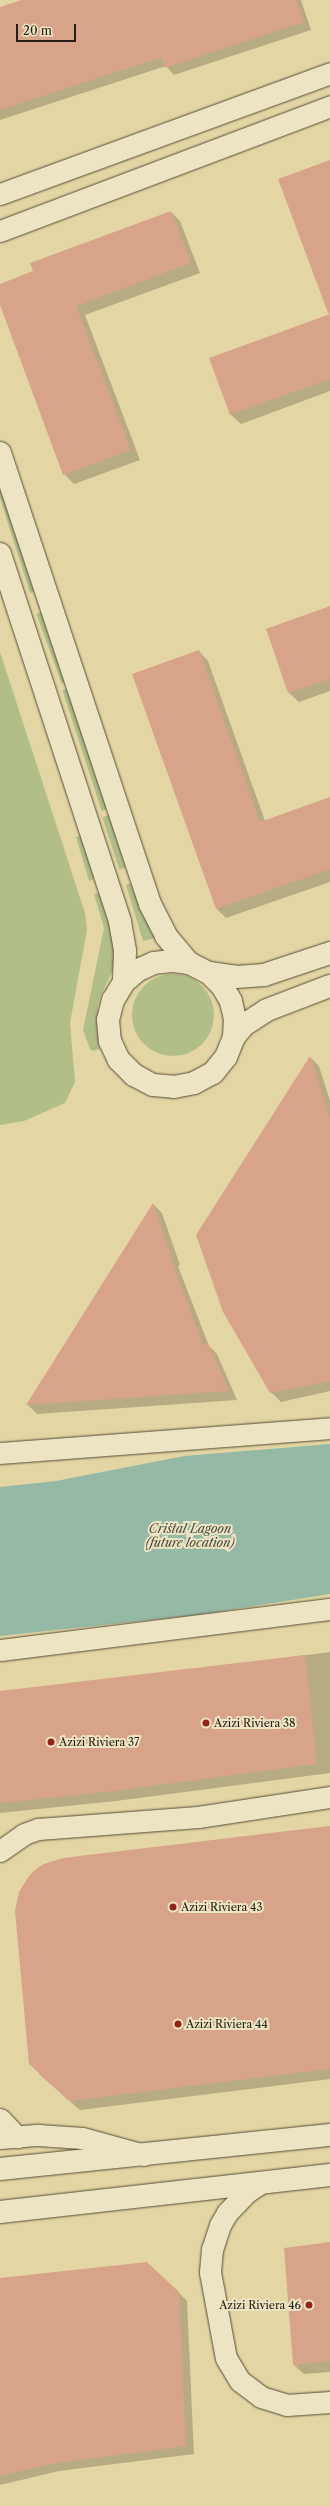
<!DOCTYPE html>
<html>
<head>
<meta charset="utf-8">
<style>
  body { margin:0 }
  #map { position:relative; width:330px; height:2506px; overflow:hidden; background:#e4d6a4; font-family:"Libre Caslon Text",serif }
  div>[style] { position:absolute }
  .green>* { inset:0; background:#b1be88; transform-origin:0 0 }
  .round { border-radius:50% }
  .water>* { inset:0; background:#95b9a4 }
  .shadow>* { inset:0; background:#0003 }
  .building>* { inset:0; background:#d8a489 }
  .roads { filter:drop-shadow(0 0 1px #564c39) drop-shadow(0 0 1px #564c39) }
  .street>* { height:21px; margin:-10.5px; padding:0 10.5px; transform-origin:10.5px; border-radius:10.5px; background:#ede4c4 }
  .secondary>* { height:22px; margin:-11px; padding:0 11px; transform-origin:11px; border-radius:11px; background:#ede4c4 }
  .dots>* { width:11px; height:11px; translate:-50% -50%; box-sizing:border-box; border:2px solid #ede4c4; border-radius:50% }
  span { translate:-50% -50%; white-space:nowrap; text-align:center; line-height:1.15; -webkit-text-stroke:4px #ede4c4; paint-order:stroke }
  .poi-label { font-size:11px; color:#271e15 }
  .left { translate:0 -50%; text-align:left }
  .right { translate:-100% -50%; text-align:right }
  .water-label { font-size:12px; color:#484c40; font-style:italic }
  .scale { position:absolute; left:16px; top:24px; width:60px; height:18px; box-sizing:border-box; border:2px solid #271e15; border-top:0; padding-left:5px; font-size:12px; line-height:14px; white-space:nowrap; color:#271e15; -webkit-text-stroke:3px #ede4c4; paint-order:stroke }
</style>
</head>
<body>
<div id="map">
  <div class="green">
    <i style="clip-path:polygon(0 478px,37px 591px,30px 593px,0 498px)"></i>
    <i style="left:42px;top:612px;width:74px;height:6px;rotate:70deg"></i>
    <i style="clip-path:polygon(0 652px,85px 913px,87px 930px,70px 1023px,75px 1082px,65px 1103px,24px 1121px,0 1125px)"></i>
    <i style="left:69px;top:688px;width:127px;height:7px;rotate:72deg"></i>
    <i style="left:109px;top:815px;width:55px;height:7px;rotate:72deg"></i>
    <i style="clip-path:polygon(83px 835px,97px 878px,89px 881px,76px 837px)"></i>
    <i style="clip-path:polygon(131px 883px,139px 904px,155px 938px,143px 941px,126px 885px)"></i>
    <i style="clip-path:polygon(101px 892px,112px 923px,116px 963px,101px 995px,98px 1005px,97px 1028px,100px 1049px,93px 1051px,90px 1049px,83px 1030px,104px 928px,94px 894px)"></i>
    <i class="round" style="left:132px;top:974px;width:82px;height:82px"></i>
  </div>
  <div class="water">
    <i style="clip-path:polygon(330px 1444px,330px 1594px,197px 1615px,0 1636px,0 1487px,56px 1481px,184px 1456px)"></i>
  </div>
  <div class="shadow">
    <i style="clip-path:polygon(24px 0,301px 0,311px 30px,174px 75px,166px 66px,0 120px,0 8px)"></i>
    <i style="clip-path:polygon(330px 161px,330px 391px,241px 424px,231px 415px,330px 315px,280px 180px)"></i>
    <i style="clip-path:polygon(171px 212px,180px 221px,200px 273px,85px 315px,140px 460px,74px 484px,64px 474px,0 302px,0 285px,34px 272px)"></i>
    <i style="clip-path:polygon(330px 607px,330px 691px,299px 702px,289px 693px,267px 629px)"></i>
    <i style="clip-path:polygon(199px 651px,208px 661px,265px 821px,330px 798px,330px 882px,226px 918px,217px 909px)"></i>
    <i style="clip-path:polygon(311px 1058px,319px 1066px,330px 1101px,330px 1391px,281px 1402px,271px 1392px)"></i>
    <i style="clip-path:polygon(153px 1204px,162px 1213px,180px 1265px,178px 1266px,209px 1346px,217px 1354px,237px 1400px,37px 1414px,28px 1405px)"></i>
    <i style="clip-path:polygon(330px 1652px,330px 1773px,116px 1801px,0 1813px,0 1691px,96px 1682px)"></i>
    <i style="clip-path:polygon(330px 1827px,330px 2079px,80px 2110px,39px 2074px)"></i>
    <i style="clip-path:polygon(330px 2243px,330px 2372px,304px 2374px,294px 2365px)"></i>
    <i style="clip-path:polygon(0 2279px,179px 2293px,187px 2301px,194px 2454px,59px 2471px,0 2485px)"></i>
  </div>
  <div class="building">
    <i style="clip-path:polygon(21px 0,296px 0,304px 22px,165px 68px,162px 57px,0 110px,0 7px)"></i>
    <i style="clip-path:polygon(330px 160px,330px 313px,328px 313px,278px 179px)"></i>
    <i style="clip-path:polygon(171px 211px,191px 263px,76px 306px,131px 450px,63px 475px,0 305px,0 284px,33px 271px,30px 263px)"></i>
    <i style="clip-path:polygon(330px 314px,330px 379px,230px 415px,209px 358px)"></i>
    <i style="clip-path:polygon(330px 606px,330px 679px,288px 693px,266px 629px)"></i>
    <i style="clip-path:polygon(199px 650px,260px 822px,330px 797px,330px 869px,216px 909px,132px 674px)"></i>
    <i style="clip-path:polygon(310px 1056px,330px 1118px,330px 1381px,270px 1393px,223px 1312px,196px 1235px)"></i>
    <i style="clip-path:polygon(153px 1203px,171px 1255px,170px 1256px,203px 1345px,208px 1344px,229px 1391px,26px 1405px)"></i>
    <i style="clip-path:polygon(305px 1655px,317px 1764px,106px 1792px,0 1803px,0 1691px)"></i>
    <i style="clip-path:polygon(330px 1826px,330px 2069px,69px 2101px,29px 2064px,15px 1911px,19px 1892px,29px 1876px,36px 1869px,44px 1864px,63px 1858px)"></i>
    <i style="clip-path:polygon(330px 2242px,330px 2361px,293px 2365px,284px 2248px)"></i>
    <i style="clip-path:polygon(147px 2262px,179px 2292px,186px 2446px,51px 2464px,0 2476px,0 2278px)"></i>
  </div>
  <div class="roads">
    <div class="street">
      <i style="left:0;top:194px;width:351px;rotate:-20.1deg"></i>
      <i style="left:0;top:231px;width:353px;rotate:-20.7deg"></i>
      <i style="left:0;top:1453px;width:331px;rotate:-4.3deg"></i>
      <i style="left:0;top:1650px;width:333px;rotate:-7.1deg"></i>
      <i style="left:0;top:1851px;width:29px;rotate:-35deg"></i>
      <i style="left:24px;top:1834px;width:15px;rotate:-20deg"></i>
      <i style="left:38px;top:1829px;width:160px;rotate:-4.3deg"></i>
      <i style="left:198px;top:1817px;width:134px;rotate:-8.6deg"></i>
      <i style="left:0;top:2119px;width:25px;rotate:47deg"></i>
      <i style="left:0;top:2138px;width:38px;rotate:-5deg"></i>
      <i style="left:38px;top:2135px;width:44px;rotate:3.9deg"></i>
      <i style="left:82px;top:2138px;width:64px;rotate:15.3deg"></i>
      <i style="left:259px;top:2184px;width:14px;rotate:146deg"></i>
      <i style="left:247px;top:2192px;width:29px;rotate:134deg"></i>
      <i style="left:227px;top:2213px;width:14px;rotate:120deg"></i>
      <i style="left:220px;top:2225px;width:25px;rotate:108deg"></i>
      <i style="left:212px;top:2249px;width:23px;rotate:95deg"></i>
      <i style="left:210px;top:2272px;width:87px;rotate:79.5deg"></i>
      <i style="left:226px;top:2358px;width:27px;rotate:59deg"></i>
      <i style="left:240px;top:2381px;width:26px;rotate:37deg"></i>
      <i style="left:261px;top:2397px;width:27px;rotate:17deg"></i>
      <i style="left:287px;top:2405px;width:43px;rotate:-4deg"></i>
    </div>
    <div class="secondary">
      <i style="left:0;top:453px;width:475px;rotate:71.6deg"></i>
      <i style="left:150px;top:904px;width:36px;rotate:63deg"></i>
      <i style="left:166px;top:936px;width:35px;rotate:50deg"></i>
      <i style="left:189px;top:963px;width:22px;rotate:27deg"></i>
      <i style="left:209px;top:973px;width:27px;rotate:8deg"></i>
      <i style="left:236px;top:977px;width:28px;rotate:-4deg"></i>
      <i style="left:264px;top:975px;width:70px;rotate:-18.4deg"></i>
      <i style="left:0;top:554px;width:387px;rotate:71.9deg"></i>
      <i style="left:120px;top:922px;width:29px;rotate:80deg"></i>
      <i style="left:125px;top:951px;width:31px;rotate:92deg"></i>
      <i style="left:189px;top:963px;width:17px;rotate:-173deg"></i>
      <i style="left:172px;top:961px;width:18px;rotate:174deg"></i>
      <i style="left:154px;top:963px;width:17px;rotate:156deg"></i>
      <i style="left:138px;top:970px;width:18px;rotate:139deg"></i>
      <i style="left:124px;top:982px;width:21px;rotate:121deg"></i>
      <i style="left:113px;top:1000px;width:21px;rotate:104deg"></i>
      <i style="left:108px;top:1020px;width:21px;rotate:85deg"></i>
      <i style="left:110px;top:1041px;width:21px;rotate:65deg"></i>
      <i style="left:119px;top:1060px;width:21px;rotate:45deg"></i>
      <i style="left:134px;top:1075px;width:21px;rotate:28deg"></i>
      <i style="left:153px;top:1085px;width:21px;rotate:5deg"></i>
      <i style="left:174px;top:1087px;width:20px;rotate:-11deg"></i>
      <i style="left:194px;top:1083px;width:21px;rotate:-28deg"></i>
      <i style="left:213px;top:1073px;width:21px;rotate:-51deg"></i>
      <i style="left:226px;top:1057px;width:22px;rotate:-68deg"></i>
      <i style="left:234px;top:1037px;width:18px;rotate:-87deg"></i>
      <i style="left:235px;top:1019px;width:18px;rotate:-103deg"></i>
      <i style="left:231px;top:1001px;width:17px;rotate:-121deg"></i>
      <i style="left:222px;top:986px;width:18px;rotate:-135deg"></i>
      <i style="left:234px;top:1037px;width:16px;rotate:-50deg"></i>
      <i style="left:244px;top:1025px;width:27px;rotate:-33deg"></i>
      <i style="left:267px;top:1010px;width:67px;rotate:-20.9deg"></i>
      <i style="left:0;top:2169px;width:332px;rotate:-5.9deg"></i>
      <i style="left:0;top:2212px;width:332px;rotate:-6.4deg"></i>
    </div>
  </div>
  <div class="dots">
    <i style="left:206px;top:1723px;background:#8f2418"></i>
    <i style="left:51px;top:1742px;background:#8f2418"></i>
    <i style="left:173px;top:1907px;background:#8f2418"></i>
    <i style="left:178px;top:2024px;background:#8f2418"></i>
    <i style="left:309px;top:2305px;background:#8f2418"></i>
  </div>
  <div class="poi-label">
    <span class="left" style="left:214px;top:1723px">Azizi Riviera 38</span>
    <span class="left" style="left:59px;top:1742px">Azizi Riviera 37</span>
    <span class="left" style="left:181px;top:1907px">Azizi Riviera 43</span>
    <span class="left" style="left:186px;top:2024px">Azizi Riviera 44</span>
    <span class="right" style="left:301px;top:2305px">Azizi Riviera 46</span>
  </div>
  <div class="water-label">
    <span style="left:190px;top:1536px">Cristal Lagoon<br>(future location)</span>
  </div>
  <div class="scale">20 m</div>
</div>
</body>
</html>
